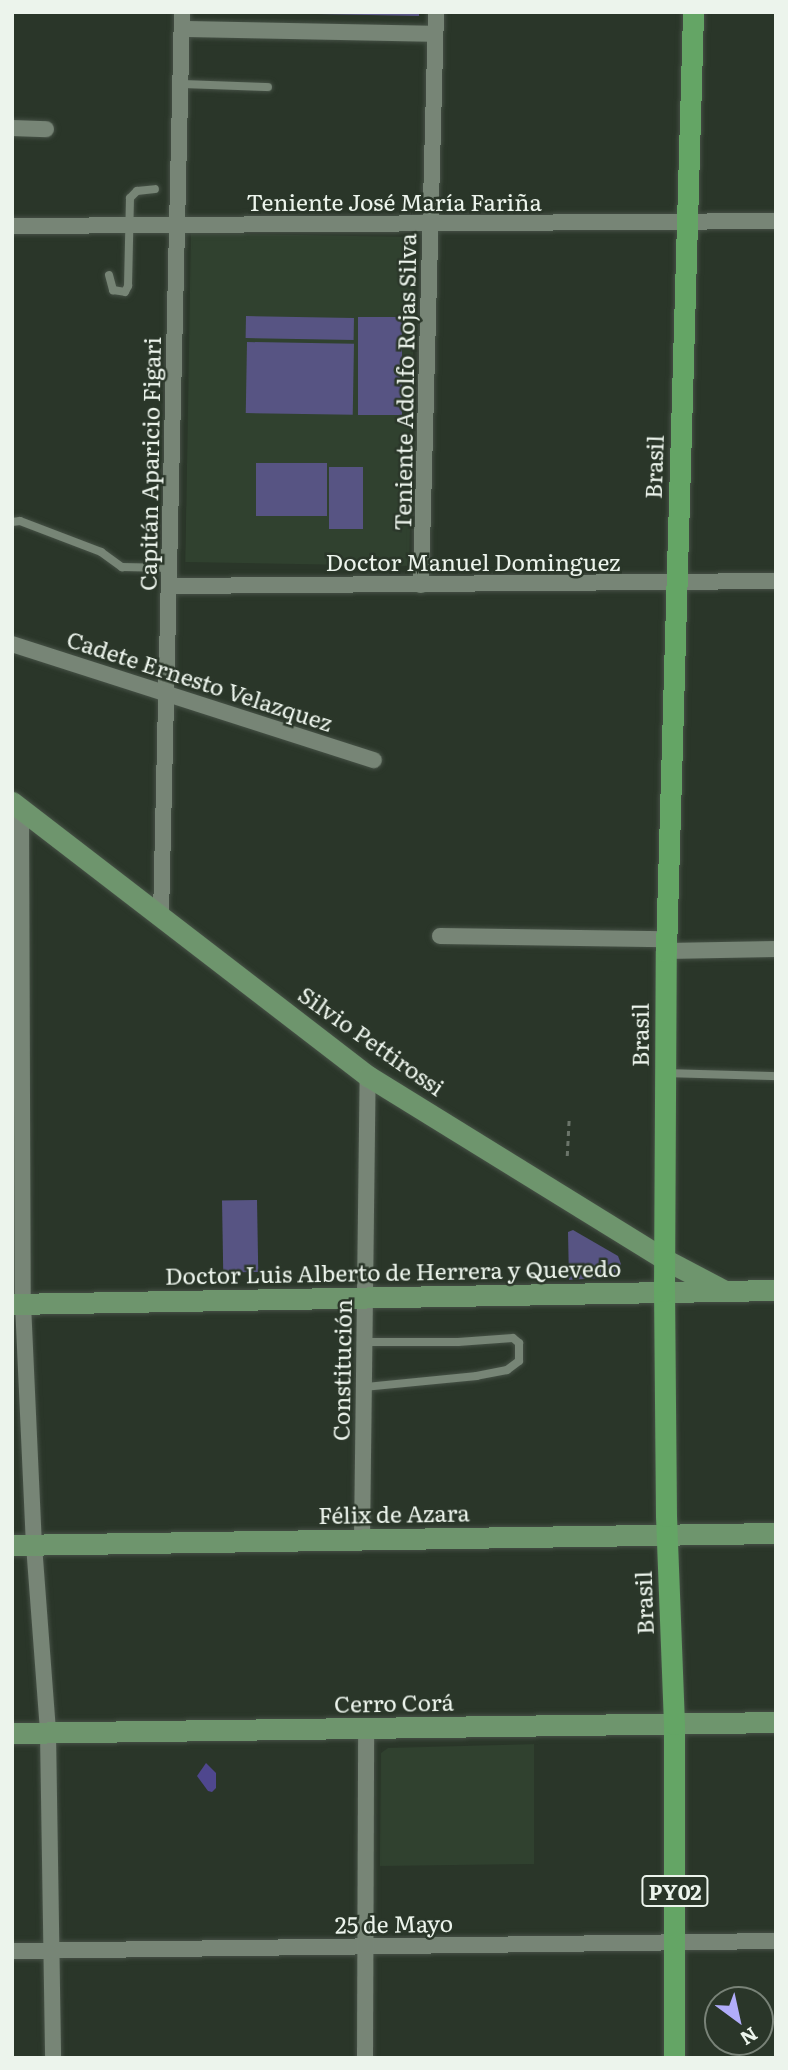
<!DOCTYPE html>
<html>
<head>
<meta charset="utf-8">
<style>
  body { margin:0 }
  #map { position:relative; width:788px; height:2070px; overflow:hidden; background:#2a3629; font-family:Literata,serif }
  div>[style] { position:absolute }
  .built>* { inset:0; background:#30412f; transform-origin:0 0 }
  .green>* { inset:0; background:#575483; transform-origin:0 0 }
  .water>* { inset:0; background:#4f478e }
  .path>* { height:2.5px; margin-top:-1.25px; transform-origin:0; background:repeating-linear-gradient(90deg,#6a7469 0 5px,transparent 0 10px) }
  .roads { filter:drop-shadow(0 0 2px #465146) drop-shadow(0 0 2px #465146) }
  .lane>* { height:8px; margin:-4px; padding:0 4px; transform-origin:4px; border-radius:4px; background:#778576 }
  .street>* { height:16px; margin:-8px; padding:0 8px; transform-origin:8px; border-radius:8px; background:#778576 }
  .secondary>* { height:21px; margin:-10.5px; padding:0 10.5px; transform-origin:10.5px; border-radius:10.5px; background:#6e956d }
  .primary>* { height:21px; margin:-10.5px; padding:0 10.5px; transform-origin:10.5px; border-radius:10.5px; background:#64a565 }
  span { translate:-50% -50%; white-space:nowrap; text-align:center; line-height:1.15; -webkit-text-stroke:5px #2a3629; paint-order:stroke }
  .shield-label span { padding:2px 5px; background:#2a3629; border:2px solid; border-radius:5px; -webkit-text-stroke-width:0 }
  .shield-label { font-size:21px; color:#ecf4ec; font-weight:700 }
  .street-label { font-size:23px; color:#ecf4ec }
  .frame { position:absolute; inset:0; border:14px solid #ecf4ec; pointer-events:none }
  .north { position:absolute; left:704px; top:1986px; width:70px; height:70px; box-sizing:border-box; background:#2a3629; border:2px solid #788277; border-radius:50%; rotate:147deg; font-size:19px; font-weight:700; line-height:28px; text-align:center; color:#ecf4ec }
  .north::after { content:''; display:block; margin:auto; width:24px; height:32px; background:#b1adfa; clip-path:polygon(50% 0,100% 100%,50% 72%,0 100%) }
</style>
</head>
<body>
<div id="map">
  <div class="built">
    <i style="left:415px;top:237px;width:329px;height:224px;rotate:91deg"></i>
    <i style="clip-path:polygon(534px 1744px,534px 1864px,380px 1866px,381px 1753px,388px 1748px)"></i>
  </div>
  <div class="green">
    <i style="clip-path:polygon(209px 12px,419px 12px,419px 16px)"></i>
    <i style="left:246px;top:316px;width:108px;height:22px;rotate:1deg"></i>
    <i style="left:358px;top:317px;width:44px;height:98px"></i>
    <i style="left:247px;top:342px;width:107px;height:71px;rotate:1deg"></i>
    <i style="left:256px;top:463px;width:71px;height:53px"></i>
    <i style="left:329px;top:467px;width:34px;height:62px"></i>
    <i style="left:257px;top:1200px;width:72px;height:35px;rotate:89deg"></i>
    <i style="clip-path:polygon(573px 1230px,618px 1256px,621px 1264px,616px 1277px,569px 1280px,568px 1232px)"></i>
  </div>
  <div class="water">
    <i style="clip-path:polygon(206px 1763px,216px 1773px,216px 1788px,212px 1792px,208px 1791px,197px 1776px)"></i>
  </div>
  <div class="path">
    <i style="left:567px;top:1156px;width:38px;rotate:-87deg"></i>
  </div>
  <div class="roads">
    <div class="lane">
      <i style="left:180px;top:84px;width:88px;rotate:2deg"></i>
      <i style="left:109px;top:275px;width:16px;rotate:75deg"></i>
      <i style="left:113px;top:290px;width:12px;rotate:9deg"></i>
      <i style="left:125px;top:292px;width:7px;rotate:-63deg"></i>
      <i style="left:128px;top:286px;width:88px;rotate:-88.7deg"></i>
      <i style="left:130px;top:198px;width:10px;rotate:-45deg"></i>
      <i style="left:137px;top:191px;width:18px;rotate:-6deg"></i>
      <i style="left:12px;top:522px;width:8px;rotate:-7deg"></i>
      <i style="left:20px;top:521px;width:87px;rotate:20.9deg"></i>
      <i style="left:101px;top:552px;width:26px;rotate:36deg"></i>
      <i style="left:122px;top:567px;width:48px;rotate:1.2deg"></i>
      <i style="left:668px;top:1073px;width:108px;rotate:1.6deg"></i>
      <i style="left:364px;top:1342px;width:94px"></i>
      <i style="left:458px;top:1342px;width:55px;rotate:-4.2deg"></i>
      <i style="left:513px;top:1338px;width:8px;rotate:40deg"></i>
      <i style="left:519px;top:1343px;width:18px;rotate:90deg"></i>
      <i style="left:519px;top:1361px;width:15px;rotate:143deg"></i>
      <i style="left:507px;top:1370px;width:31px;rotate:169deg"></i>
      <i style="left:477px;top:1376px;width:114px;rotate:174.4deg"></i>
    </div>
    <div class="street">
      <i style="left:182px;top:29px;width:253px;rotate:1.1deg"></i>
      <i style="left:12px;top:128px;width:34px;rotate:2deg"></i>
      <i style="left:12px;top:226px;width:764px;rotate:-0.37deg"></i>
      <i style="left:421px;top:585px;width:573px;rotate:-88.5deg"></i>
      <i style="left:171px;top:586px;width:605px;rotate:-0.47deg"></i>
      <i style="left:12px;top:644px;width:380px;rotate:17.8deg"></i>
      <i style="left:21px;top:808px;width:496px;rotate:89.8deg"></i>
      <i style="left:23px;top:1304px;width:241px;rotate:87.4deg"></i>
      <i style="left:34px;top:1545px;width:189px;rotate:85.7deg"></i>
      <i style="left:48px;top:1733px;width:325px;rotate:89.1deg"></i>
      <i style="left:161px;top:916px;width:904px;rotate:-88.67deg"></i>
      <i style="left:440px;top:936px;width:226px;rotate:0.8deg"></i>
      <i style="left:666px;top:951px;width:110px;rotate:-1deg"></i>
      <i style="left:362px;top:1539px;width:463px;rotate:-89.3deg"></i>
      <i style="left:12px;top:1951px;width:764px;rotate:-0.75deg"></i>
      <i style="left:365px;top:2058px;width:330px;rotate:-89.8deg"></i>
    </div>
    <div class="secondary">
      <i style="left:12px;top:802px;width:449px;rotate:37.6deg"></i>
      <i style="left:368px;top:1076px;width:348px;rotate:31.7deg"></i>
      <i style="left:664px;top:1259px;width:67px;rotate:27.7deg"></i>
      <i style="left:12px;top:1304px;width:764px;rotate:-1.05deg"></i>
      <i style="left:12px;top:1545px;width:764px;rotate:-0.9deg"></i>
      <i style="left:12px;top:1733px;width:764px;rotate:-0.82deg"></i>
    </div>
    <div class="primary">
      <i style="left:674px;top:2058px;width:334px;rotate:-90deg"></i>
      <i style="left:674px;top:1724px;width:208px;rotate:-92.2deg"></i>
      <i style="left:666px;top:1516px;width:225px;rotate:-90.5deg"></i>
      <i style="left:664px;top:1291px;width:340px;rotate:-89.7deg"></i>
      <i style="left:666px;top:951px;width:939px;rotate:-88.35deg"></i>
    </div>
  </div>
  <div class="shield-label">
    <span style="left:675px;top:1891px">PY02</span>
  </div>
  <div class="street-label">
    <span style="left:394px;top:201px">Teniente José María Fariña</span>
    <span style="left:404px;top:382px;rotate:-89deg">Teniente Adolfo Rojas Silva</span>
    <span style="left:149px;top:464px;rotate:-89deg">Capitán Aparicio Figari</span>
    <span style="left:653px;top:467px;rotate:-88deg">Brasil</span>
    <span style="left:473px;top:561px">Doctor Manuel Dominguez</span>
    <span style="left:200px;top:680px;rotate:18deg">Cadete Ernesto Velazquez</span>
    <span style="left:639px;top:1035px;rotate:-90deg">Brasil</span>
    <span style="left:372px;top:1040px;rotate:35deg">Silvio Pettirossi</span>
    <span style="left:393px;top:1271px;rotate:-1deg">Doctor Luis Alberto de Herrera y Quevedo</span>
    <span style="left:341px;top:1370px;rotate:-89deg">Constitución</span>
    <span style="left:394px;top:1513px;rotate:-1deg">Félix de Azara</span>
    <span style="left:643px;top:1603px;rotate:-92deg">Brasil</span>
    <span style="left:394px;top:1702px;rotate:-1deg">Cerro Corá</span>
    <span style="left:394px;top:1923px;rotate:-1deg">25 de Mayo</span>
  </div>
  <div class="frame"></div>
  <div class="north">N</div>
</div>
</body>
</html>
